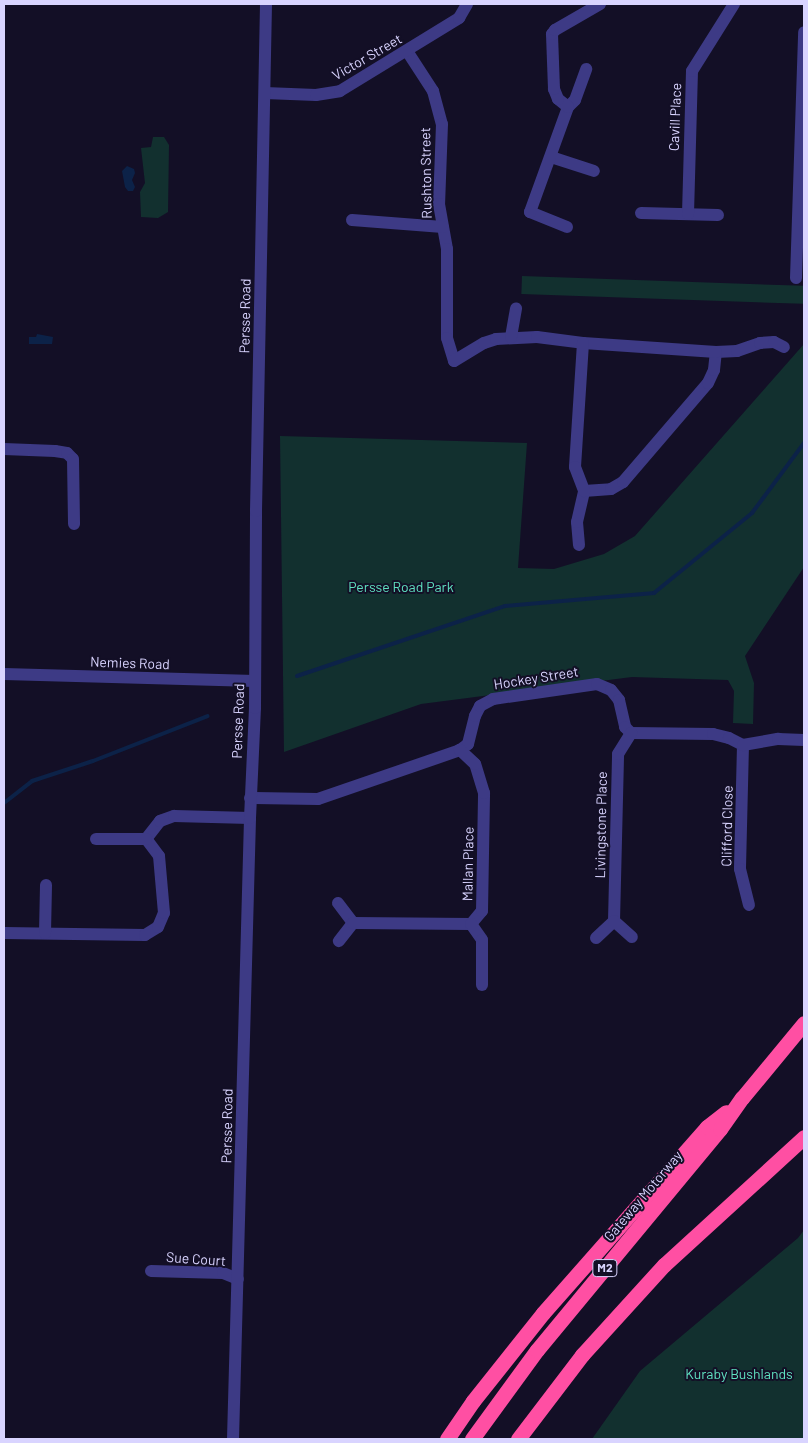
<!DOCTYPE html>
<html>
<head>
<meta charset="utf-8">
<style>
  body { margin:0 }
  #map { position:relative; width:808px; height:1443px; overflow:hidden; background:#130f26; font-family:Barlow,sans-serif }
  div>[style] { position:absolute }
  .green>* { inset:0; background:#12302f; transform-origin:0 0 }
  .water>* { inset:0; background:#0c2248 }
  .stream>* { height:4px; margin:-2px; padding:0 2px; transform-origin:2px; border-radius:2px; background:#0c2248 }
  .minor>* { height:12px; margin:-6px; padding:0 6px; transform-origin:6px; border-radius:6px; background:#3d3a85 }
  .tertiary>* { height:12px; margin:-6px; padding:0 6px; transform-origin:6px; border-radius:6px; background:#3d3a85 }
  .motorway>* { height:15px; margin:-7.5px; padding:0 7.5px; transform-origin:7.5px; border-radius:7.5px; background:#ff4fa3 }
  span { translate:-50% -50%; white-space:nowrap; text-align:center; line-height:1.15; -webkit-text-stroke:4px #130f26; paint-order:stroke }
  .shield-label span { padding:1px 4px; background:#130f26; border:1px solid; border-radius:4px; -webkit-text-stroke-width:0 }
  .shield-label { font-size:12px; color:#d9d4ff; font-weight:700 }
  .street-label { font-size:14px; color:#d9d4ff }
  .park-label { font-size:14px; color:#5fe0c0 }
  .frame { position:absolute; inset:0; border:5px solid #d9d4ff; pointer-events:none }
</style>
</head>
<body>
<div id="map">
  <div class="green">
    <i style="clip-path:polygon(153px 137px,164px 137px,169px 145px,168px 212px,158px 218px,141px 217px,140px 192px,145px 183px,141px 148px,151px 147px)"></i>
    <i style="left:522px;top:276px;width:282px;height:18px;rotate:2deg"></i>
    <i style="clip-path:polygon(804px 344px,804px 567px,745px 656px,754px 683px,753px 724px,733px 723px,734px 691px,728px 680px,632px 677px,421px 704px,284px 752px,280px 436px,527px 443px,518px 568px,554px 569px,604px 554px,635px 536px)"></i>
    <i style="clip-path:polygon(804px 1230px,804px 1439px,592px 1439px,640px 1371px,798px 1238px)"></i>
  </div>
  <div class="water">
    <i style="clip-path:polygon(127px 166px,134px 169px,135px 173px,132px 180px,135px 187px,133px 191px,128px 191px,125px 187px,122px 171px)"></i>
    <i style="clip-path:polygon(37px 334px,53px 337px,52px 344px,29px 344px,29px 337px,36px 337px)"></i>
  </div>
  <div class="stream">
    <i style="left:297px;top:676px;width:219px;rotate:-18.6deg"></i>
    <i style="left:505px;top:606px;width:150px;rotate:-5deg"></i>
    <i style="left:654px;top:593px;width:127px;rotate:-39.2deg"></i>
    <i style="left:752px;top:513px;width:87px;rotate:-53.4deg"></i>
    <i style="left:4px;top:803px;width:36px;rotate:-38deg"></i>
    <i style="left:32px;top:781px;width:64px;rotate:-18.2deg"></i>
    <i style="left:93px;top:761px;width:123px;rotate:-21.4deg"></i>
  </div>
  <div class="minor">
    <i style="left:407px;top:51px;width:48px;rotate:57deg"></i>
    <i style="left:433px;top:91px;width:34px;rotate:75deg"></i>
    <i style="left:442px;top:124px;width:80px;rotate:92.1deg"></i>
    <i style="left:439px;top:204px;width:46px;rotate:79.9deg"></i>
    <i style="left:447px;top:249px;width:89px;rotate:90deg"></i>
    <i style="left:447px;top:338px;width:24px;rotate:73deg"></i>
    <i style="left:454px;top:361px;width:35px;rotate:-31deg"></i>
    <i style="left:484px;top:343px;width:13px;rotate:-18deg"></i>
    <i style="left:496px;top:339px;width:41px;rotate:-2.8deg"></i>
    <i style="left:537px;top:337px;width:46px;rotate:7.4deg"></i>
    <i style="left:265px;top:93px;width:51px;rotate:2.2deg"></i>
    <i style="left:316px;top:95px;width:24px;rotate:-9deg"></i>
    <i style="left:340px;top:91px;width:140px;rotate:-31.5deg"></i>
    <i style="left:459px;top:18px;width:16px;rotate:-60deg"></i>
    <i style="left:568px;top:107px;width:10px;rotate:-45deg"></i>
    <i style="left:575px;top:100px;width:33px;rotate:-70deg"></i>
    <i style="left:551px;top:157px;width:45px;rotate:18deg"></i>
    <i style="left:641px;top:213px;width:77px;rotate:1.5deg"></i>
    <i style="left:688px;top:214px;width:143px;rotate:-88.4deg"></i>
    <i style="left:692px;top:71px;width:79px;rotate:-57.9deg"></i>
    <i style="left:352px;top:220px;width:91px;rotate:4.4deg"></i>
    <i style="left:567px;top:227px;width:40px;rotate:-158deg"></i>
    <i style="left:530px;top:212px;width:112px;rotate:-70.1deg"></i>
    <i style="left:568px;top:107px;width:13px;rotate:-141deg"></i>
    <i style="left:558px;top:99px;width:11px;rotate:-112deg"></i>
    <i style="left:554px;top:89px;width:55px;rotate:-92.1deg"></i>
    <i style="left:552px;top:34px;width:5px;rotate:-53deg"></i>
    <i style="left:555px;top:30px;width:52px;rotate:-30deg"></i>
    <i style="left:796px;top:278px;width:246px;rotate:-88.1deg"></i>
    <i style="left:511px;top:337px;width:29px;rotate:-80deg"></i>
    <i style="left:716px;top:352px;width:21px;rotate:-3deg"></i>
    <i style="left:737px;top:351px;width:24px;rotate:-19deg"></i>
    <i style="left:760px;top:343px;width:14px;rotate:-4deg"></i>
    <i style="left:774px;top:342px;width:11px;rotate:27deg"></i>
    <i style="left:4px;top:449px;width:51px;rotate:2.2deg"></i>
    <i style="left:55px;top:451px;width:12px;rotate:9deg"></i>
    <i style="left:67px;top:453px;width:8px;rotate:45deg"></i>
    <i style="left:73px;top:459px;width:65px;rotate:89.1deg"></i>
    <i style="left:579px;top:545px;width:23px;rotate:-95deg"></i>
    <i style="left:577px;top:522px;width:32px;rotate:-77deg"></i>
    <i style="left:584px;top:491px;width:27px;rotate:-4deg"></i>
    <i style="left:611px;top:489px;width:14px;rotate:-30deg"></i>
    <i style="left:623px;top:482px;width:130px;rotate:-49.4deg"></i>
    <i style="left:708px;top:383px;width:14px;rotate:-65deg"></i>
    <i style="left:714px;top:370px;width:18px;rotate:-84deg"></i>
    <i style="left:716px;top:352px;width:133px;rotate:-176.1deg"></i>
    <i style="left:583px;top:343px;width:124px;rotate:93.7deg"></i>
    <i style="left:575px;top:467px;width:26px;rotate:69deg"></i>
    <i style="left:743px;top:745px;width:124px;rotate:91.4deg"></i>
    <i style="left:740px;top:869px;width:37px;rotate:76deg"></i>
    <i style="left:250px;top:798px;width:68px;rotate:0.8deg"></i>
    <i style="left:318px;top:799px;width:150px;rotate:-19deg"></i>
    <i style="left:460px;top:750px;width:10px;rotate:-37deg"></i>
    <i style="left:468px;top:744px;width:29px;rotate:-76deg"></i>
    <i style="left:475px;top:716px;width:11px;rotate:-63deg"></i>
    <i style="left:480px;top:706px;width:15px;rotate:-28deg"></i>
    <i style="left:493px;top:699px;width:105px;rotate:-8.2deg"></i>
    <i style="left:597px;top:684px;width:15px;rotate:23deg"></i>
    <i style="left:611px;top:690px;width:13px;rotate:51deg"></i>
    <i style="left:619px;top:700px;width:28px;rotate:77deg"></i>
    <i style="left:625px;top:727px;width:8px;rotate:45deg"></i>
    <i style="left:631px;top:733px;width:82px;rotate:0.7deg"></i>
    <i style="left:713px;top:734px;width:16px;rotate:14deg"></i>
    <i style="left:729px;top:738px;width:16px;rotate:27deg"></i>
    <i style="left:743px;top:745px;width:36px;rotate:-10deg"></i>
    <i style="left:778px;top:739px;width:26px;rotate:2deg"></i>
    <i style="left:146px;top:839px;width:23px;rotate:-52deg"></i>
    <i style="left:160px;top:821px;width:15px;rotate:-20deg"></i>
    <i style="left:174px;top:816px;width:76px;rotate:1.5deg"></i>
    <i style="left:338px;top:903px;width:25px;rotate:53deg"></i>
    <i style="left:353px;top:923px;width:23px;rotate:128deg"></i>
    <i style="left:614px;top:921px;width:167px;rotate:-88.6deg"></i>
    <i style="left:618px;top:754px;width:25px;rotate:-58deg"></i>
    <i style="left:353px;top:923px;width:118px;rotate:0.5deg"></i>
    <i style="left:471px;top:924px;width:17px;rotate:-50deg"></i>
    <i style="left:482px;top:911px;width:118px;rotate:-89deg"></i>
    <i style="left:484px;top:793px;width:30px;rotate:-107deg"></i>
    <i style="left:475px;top:764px;width:21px;rotate:-137deg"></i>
    <i style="left:471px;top:924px;width:19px;rotate:55deg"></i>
    <i style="left:482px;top:940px;width:45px;rotate:90deg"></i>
    <i style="left:4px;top:933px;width:141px;rotate:0.8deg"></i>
    <i style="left:145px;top:935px;width:15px;rotate:-32deg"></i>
    <i style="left:158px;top:927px;width:15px;rotate:-67deg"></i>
    <i style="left:164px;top:913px;width:57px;rotate:-95deg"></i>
    <i style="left:159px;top:856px;width:21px;rotate:-127deg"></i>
    <i style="left:146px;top:839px;width:50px;rotate:180deg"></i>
    <i style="left:45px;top:933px;width:48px;rotate:-88.8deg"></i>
    <i style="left:596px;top:938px;width:25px;rotate:-43deg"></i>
    <i style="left:614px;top:921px;width:24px;rotate:42deg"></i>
    <i style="left:151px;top:1271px;width:72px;rotate:1.6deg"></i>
    <i style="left:223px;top:1273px;width:16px;rotate:22deg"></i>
  </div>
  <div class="tertiary">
    <i style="left:4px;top:674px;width:251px;rotate:1.6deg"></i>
    <i style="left:233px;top:1439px;width:621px;rotate:-88.43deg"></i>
    <i style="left:250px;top:818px;width:110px;rotate:-87.4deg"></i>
    <i style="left:255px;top:708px;width:197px;rotate:-89.7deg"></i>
    <i style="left:256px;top:511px;width:507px;rotate:-88.87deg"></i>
  </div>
  <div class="motorway">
    <i style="left:447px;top:1439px;width:46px;rotate:-55.6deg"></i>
    <i style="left:473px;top:1401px;width:112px;rotate:-51.5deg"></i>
    <i style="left:543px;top:1313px;width:248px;rotate:-48.6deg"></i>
    <i style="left:707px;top:1127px;width:24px;rotate:-38deg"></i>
    <i style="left:472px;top:1439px;width:110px;rotate:-53.9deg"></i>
    <i style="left:537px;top:1350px;width:287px;rotate:-50.4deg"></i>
    <i style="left:720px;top:1129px;width:38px;rotate:-55deg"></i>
    <i style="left:742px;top:1098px;width:97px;rotate:-50.4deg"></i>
    <i style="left:518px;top:1439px;width:106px;rotate:-52.7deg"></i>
    <i style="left:582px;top:1355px;width:122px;rotate:-47.7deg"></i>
    <i style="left:664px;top:1265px;width:190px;rotate:-42.4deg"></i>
  </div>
  <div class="shield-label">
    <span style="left:605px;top:1268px">M2</span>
  </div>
  <div class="street-label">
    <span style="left:367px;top:57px;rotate:-30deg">Victor Street</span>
    <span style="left:675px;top:117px;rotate:-88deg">Cavill Place</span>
    <span style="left:426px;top:173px;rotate:-91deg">Rushton Street</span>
    <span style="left:245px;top:316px;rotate:-89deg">Persse Road</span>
    <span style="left:130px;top:663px;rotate:2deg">Nemies Road</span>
    <span style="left:536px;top:678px;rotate:-9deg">Hockey Street</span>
    <span style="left:238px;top:721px;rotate:-88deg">Persse Road</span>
    <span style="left:601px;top:825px;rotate:-89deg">Livingstone Place</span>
    <span style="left:727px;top:826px;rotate:-89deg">Clifford Close</span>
    <span style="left:468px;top:864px;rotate:-89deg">Mallan Place</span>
    <span style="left:227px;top:1126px;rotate:-89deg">Persse Road</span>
    <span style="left:643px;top:1196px;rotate:-50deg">Gateway Motorway</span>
    <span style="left:196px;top:1259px;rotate:4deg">Sue Court</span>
  </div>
  <div class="park-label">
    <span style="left:401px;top:587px">Persse Road Park</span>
    <span style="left:739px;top:1374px">Kuraby Bushlands</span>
  </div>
  <div class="frame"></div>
</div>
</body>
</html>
